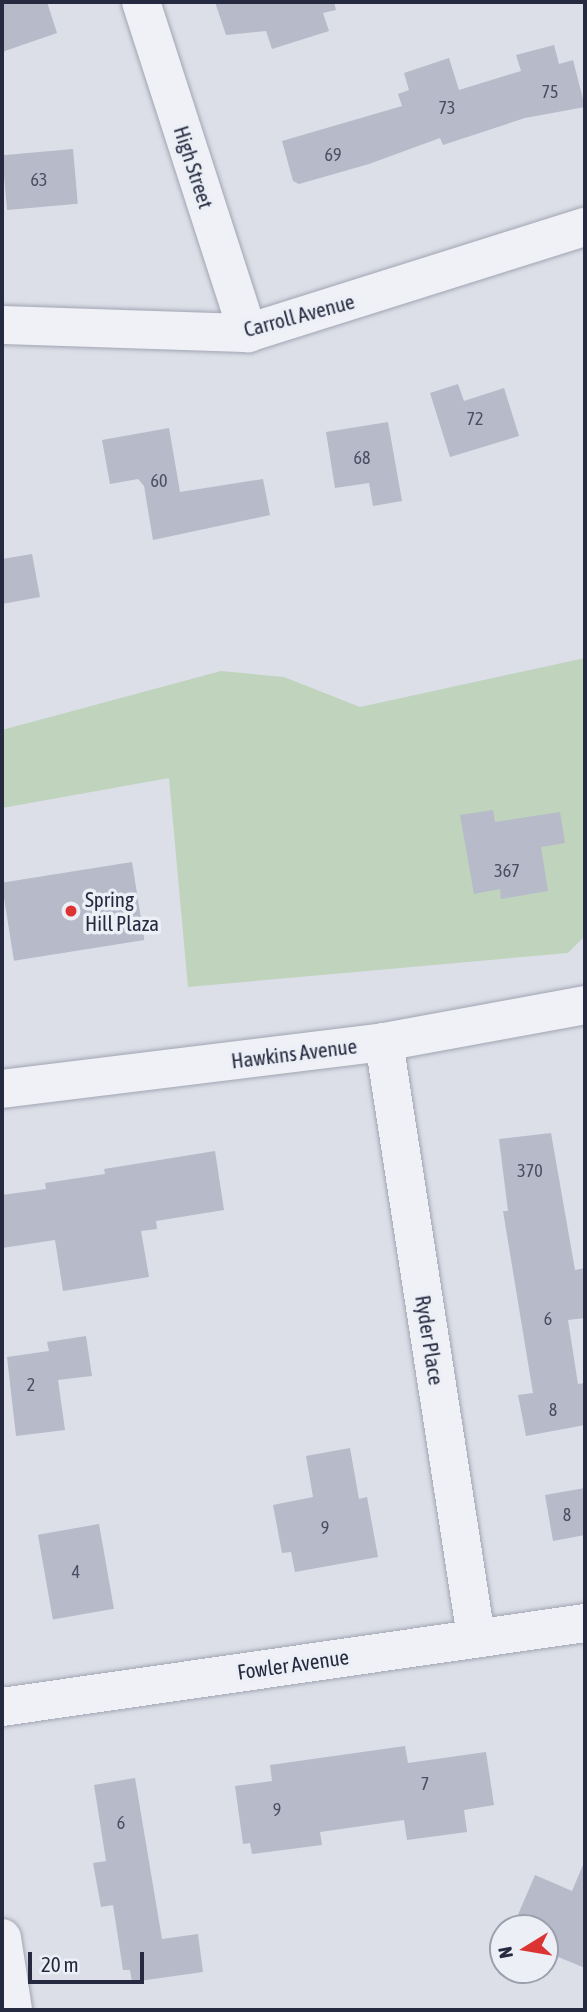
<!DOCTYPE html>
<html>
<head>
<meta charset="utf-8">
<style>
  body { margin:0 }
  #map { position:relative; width:587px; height:2012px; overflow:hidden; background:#dcdfe8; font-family:"Asap Condensed",sans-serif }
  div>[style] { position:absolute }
  .green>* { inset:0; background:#bfd3bd }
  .building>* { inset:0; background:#b6bac9; transform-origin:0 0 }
  .roads { filter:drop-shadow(0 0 2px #a1a5b2) drop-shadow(0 0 2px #a1a5b2) }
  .minor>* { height:38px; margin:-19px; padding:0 19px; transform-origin:19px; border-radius:19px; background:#f0f1f6 }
  .tertiary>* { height:38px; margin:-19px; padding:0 19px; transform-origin:19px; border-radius:19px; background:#f0f1f6 }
  .dots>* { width:19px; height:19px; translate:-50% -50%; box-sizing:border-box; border:4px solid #eceff6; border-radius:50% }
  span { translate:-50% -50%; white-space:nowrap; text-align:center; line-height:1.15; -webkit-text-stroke:7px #eceff6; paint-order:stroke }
  .number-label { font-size:18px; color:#494e62 }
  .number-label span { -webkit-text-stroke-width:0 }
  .street-label { font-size:21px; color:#252a40 }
  .poi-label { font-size:21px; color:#252a40 }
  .left { translate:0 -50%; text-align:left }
  .frame { position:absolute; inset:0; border:4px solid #252a40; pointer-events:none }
  .north { position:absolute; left:489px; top:1914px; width:70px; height:70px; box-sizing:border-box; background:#eceff6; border:2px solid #9ca0ad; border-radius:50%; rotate:259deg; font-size:19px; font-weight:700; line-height:28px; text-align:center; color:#252a40 }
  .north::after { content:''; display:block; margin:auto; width:24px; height:32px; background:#dc3433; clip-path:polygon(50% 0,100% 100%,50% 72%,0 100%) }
  .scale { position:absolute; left:28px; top:1952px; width:116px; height:32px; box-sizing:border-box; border:4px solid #252a40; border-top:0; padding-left:9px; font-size:21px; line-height:24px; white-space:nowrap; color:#252a40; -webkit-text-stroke:5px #eceff6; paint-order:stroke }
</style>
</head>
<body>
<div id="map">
  <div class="green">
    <i style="clip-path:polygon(585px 658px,585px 936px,568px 953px,188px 987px,169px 778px,2px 808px,2px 730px,221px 671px,284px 677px,360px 707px)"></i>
  </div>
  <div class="building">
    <i style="clip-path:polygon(2px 2px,47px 2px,57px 33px,2px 52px)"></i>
    <i style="clip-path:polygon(215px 2px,334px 2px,336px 10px,323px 13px,329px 31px,272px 49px,266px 31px,226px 35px)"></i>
    <i style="clip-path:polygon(554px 45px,559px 64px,573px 60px,585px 107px,525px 118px,443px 145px,440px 138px,369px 164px,299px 184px,293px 181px,282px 141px,402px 106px,398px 94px,409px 90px,404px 73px,449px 58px,459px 90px,521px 71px,516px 55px)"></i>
    <i style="left:73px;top:149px;width:55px;height:71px;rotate:85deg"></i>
    <i style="clip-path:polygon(458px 384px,464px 401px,504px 388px,519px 436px,450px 457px,430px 393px)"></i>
    <i style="clip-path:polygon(388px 422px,402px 501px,373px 506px,369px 483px,335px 488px,326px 432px)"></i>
    <i style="clip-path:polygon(169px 428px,180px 492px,263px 479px,270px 515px,153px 540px,144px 486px,138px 479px,110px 484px,102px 440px)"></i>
    <i style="clip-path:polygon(32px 554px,40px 597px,2px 604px,2px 559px)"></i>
    <i style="clip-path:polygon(493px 810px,495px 822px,560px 812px,565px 843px,541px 847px,548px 891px,501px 899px,500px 889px,474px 894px,460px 815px)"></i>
    <i style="left:132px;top:862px;width:79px;height:132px;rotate:81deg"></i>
    <i style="clip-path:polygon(551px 1133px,575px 1270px,585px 1268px,585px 1318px,568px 1320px,578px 1384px,585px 1383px,585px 1425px,526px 1436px,518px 1395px,533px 1393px,503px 1211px,508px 1211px,499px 1139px)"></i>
    <i style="clip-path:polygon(215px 1151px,224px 1210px,156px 1221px,157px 1229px,141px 1231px,149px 1277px,63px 1291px,55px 1240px,2px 1248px,2px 1195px,46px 1189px,45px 1183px,105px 1174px,104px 1169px)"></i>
    <i style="clip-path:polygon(86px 1336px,92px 1376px,58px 1380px,65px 1430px,16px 1436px,7px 1357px,49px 1351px,47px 1342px)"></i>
    <i style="clip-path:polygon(350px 1448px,359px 1499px,367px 1497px,378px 1557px,295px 1572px,291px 1552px,282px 1553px,273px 1505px,313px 1497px,306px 1456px)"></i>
    <i style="clip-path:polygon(585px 1488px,585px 1535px,553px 1541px,545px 1495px)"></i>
    <i style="left:99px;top:1524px;width:86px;height:62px;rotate:80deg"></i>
    <i style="clip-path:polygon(405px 1746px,408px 1763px,486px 1752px,494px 1805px,464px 1810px,467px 1832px,407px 1840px,404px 1820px,320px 1832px,322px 1845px,252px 1854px,250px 1843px,243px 1844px,235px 1786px,272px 1781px,270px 1765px)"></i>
    <i style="clip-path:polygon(135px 1778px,162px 1939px,198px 1934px,203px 1972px,132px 1982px,130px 1970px,123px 1970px,113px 1905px,101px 1907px,93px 1863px,106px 1861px,94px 1785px)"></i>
    <i style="clip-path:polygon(585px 1860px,585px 1968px,546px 1952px,554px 1933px,517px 1917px,535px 1875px,572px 1891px)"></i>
  </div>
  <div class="roads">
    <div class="minor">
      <i style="left:141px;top:2px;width:348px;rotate:72.1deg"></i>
      <i style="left:2px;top:325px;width:246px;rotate:1.9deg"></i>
      <i style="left:248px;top:333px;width:353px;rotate:-17.5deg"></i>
      <i style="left:384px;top:1042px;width:602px;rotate:81.21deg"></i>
      <i style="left:2px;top:1707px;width:589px;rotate:-8.2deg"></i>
      <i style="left:2px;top:1938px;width:73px;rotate:81.3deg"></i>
    </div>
    <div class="tertiary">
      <i style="left:2px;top:1089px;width:385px;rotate:-7deg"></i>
      <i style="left:384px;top:1042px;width:204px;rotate:-10.4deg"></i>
    </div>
  </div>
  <div class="dots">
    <i style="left:71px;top:911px;background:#dc3433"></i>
  </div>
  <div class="number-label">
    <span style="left:550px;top:92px">75</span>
    <span style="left:447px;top:108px">73</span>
    <span style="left:333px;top:155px">69</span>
    <span style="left:39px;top:180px">63</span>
    <span style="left:475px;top:419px">72</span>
    <span style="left:362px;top:458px">68</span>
    <span style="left:159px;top:481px">60</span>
    <span style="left:507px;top:871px">367</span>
    <span style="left:530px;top:1171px">370</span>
    <span style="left:548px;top:1319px">6</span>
    <span style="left:31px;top:1385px">2</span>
    <span style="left:553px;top:1410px">8</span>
    <span style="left:567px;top:1515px">8</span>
    <span style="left:325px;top:1528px">9</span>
    <span style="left:76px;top:1572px">4</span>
    <span style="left:425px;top:1784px">7</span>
    <span style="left:277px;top:1810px">9</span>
    <span style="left:121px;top:1823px">6</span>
  </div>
  <div class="street-label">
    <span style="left:194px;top:167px;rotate:72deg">High Street</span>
    <span style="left:299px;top:315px;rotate:-15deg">Carroll Avenue</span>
    <span style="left:294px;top:1053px;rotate:-7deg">Hawkins Avenue</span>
    <span style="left:430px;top:1340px;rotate:81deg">Ryder Place</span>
    <span style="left:293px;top:1664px;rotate:-8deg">Fowler Avenue</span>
  </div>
  <div class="poi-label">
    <span class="left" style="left:85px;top:911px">Spring<br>Hill Plaza</span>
  </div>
  <div class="frame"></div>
  <div class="north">N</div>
  <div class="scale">20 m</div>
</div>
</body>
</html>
